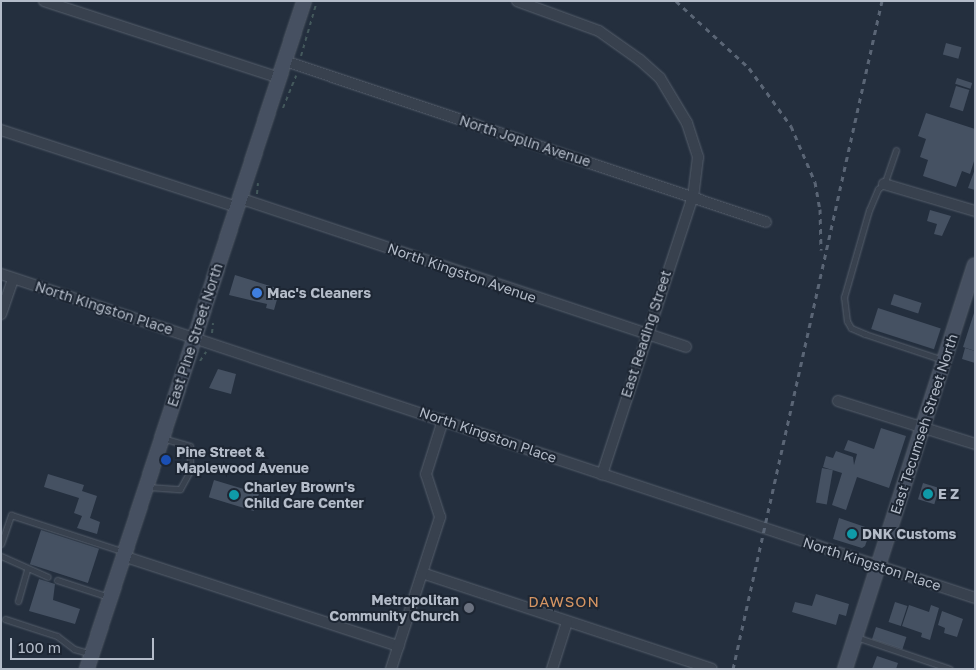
<!DOCTYPE html>
<html>
<head>
<meta charset="utf-8">
<style>
  body { margin:0 }
  #map { position:relative; width:976px; height:670px; overflow:hidden; background:#242f3e; font-family:"Golos Text",sans-serif }
  div>[style] { position:absolute }
  .building>* { inset:0; background:#455162; transform-origin:0 0 }
  .path>* { height:2px; margin-top:-1px; transform-origin:0; background:repeating-linear-gradient(90deg,#44595c 0 4px,transparent 0 8px) }
  .roads { filter:drop-shadow(0 0 1px #565f6c) drop-shadow(0 0 1px #565f6c) }
  .lane>* { height:5px; margin:-2.5px; padding:0 2.5px; transform-origin:2.5px; border-radius:2.5px; background:#38414e }
  .street>* { height:10px; margin:-5px; padding:0 5px; transform-origin:5px; border-radius:5px; background:#38414e }
  .secondary>* { height:14px; margin:-7px; padding:0 7px; transform-origin:7px; border-radius:7px; background:#465061 }
  .rail>* { height:3px; margin-top:-1.5px; transform-origin:0; background:repeating-linear-gradient(90deg,#5a6575 0 5px,transparent 0 10px) }
  .dots>* { width:14px; height:14px; translate:-50% -50%; box-sizing:border-box; border:2px solid #1d2633; border-radius:50% }
  span { translate:-50% -50%; white-space:nowrap; text-align:center; line-height:1.15; -webkit-text-stroke:4px #1d2633; paint-order:stroke }
  .street-label { font-size:14px; color:#b4bcc9 }
  .poi-label { font-size:14px; color:#b4bcc9; font-weight:700 }
  .left { translate:0 -50%; text-align:left }
  .right { translate:-100% -50%; text-align:right }
  .neighbourhood-label { font-size:15px; color:#d59563; letter-spacing:1px }
  .frame { position:absolute; inset:0; border:2px solid #b4bcc9; pointer-events:none }
  .scale { position:absolute; left:10px; top:638px; width:144px; height:22px; box-sizing:border-box; border:2px solid #b4bcc9; border-top:0; padding-left:6px; font-size:15px; line-height:18px; white-space:nowrap; color:#b4bcc9; -webkit-text-stroke:4px #1d2633; paint-order:stroke }
</style>
</head>
<body>
<div id="map">
  <div class="building">
    <i style="left:946px;top:43px;width:16px;height:12px;rotate:15deg"></i>
    <i style="left:957px;top:78px;width:16px;height:6px;rotate:18deg"></i>
    <i style="left:956px;top:86px;width:14px;height:22px;rotate:17deg"></i>
    <i style="clip-path:polygon(926px 113px,975px 129px,975px 158px,970px 174px,962px 171px,956px 187px,923px 176px,928px 160px,920px 157px,926px 139px,918px 136px)"></i>
    <i style="clip-path:polygon(975px 169px,975px 190px,968px 188px)"></i>
    <i style="clip-path:polygon(930px 210px,951px 216px,942px 236px,934px 234px,937px 224px,927px 221px)"></i>
    <i style="clip-path:polygon(235px 275px,286px 291px,284px 297px,278px 296px,274px 310px,266px 308px,267px 304px,229px 295px)"></i>
    <i style="left:894px;top:294px;width:29px;height:11px;rotate:18deg"></i>
    <i style="left:878px;top:308px;width:66px;height:22px;rotate:18deg"></i>
    <i style="clip-path:polygon(974px 313px,975px 313px,975px 351px,963px 347px)"></i>
    <i style="clip-path:polygon(965px 348px,975px 351px,975px 363px,962px 359px)"></i>
    <i style="clip-path:polygon(218px 369px,236px 374px,231px 394px,209px 388px)"></i>
    <i style="clip-path:polygon(881px 428px,906px 436px,889px 488px,857px 477px,846px 510px,832px 505px,842px 473px,823px 467px,826px 456px,833px 458px,836px 451px,853px 457px,854px 465px,857px 454px,844px 450px,848px 440px,874px 449px)"></i>
    <i style="left:822px;top:468px;width:11px;height:35px;rotate:10deg"></i>
    <i style="clip-path:polygon(48px 474px,84px 485px,82px 491px,97px 496px,90px 518px,100px 522px,97px 534px,77px 528px,82px 516px,74px 513px,79px 498px,44px 487px)"></i>
    <i style="left:214px;top:480px;width:47px;height:18px;rotate:17deg"></i>
    <i style="left:923px;top:483px;width:17px;height:17px;rotate:17deg"></i>
    <i style="clip-path:polygon(839px 518px,871px 529px,865px 546px,862px 548px,833px 539px)"></i>
    <i style="left:41px;top:530px;width:61px;height:36px;rotate:18deg"></i>
    <i style="clip-path:polygon(39px 579px,55px 584px,53px 600px,80px 609px,75px 624px,29px 611px)"></i>
    <i style="clip-path:polygon(816px 594px,849px 604px,846px 616px,839px 614px,836px 625px,792px 612px,795px 602px,812px 606px)"></i>
    <i style="left:895px;top:602px;width:13px;height:21px;rotate:18deg"></i>
    <i style="clip-path:polygon(909px 605px,929px 612px,931px 605px,939px 608px,930px 640px,921px 637px,922px 633px,902px 626px)"></i>
    <i style="clip-path:polygon(942px 611px,963px 619px,957px 637px,944px 633px,945px 628px,938px 625px)"></i>
    <i style="left:876px;top:627px;width:32px;height:13px;rotate:18deg"></i>
    <i style="clip-path:polygon(877px 656px,898px 663px,896px 669px,872px 669px)"></i>
  </div>
  <div class="path">
    <i style="left:301px;top:56px;width:57px;rotate:-73.8deg"></i>
    <i style="left:283px;top:108px;width:35px;rotate:-68deg"></i>
    <i style="left:257px;top:194px;width:11px;rotate:-85deg"></i>
    <i style="left:212px;top:333px;width:10px;rotate:-84deg"></i>
    <i style="left:200px;top:361px;width:11px;rotate:-56deg"></i>
  </div>
  <div class="roads">
    <div class="lane">
      <i style="left:896px;top:150px;width:36px;rotate:109deg"></i>
      <i style="left:884px;top:184px;width:8px;rotate:140deg"></i>
      <i style="left:878px;top:189px;width:23px;rotate:113deg"></i>
      <i style="left:869px;top:210px;width:91px;rotate:106deg"></i>
      <i style="left:844px;top:297px;width:24px;rotate:83deg"></i>
      <i style="left:847px;top:321px;width:8px;rotate:60deg"></i>
      <i style="left:851px;top:328px;width:15px;rotate:23deg"></i>
      <i style="left:865px;top:334px;width:82px;rotate:18.4deg"></i>
      <i style="left:148px;top:487px;width:32px;rotate:4deg"></i>
      <i style="left:180px;top:489px;width:21px;rotate:-61deg"></i>
      <i style="left:190px;top:471px;width:25px;rotate:-90deg"></i>
      <i style="left:190px;top:446px;width:29px;rotate:-164deg"></i>
      <i style="left:1px;top:544px;width:31px;rotate:-71deg"></i>
      <i style="left:11px;top:515px;width:119px;rotate:18.1deg"></i>
      <i style="left:1px;top:556px;width:51px;rotate:24.1deg"></i>
      <i style="left:57px;top:580px;width:55px;rotate:18.1deg"></i>
      <i style="left:18px;top:601px;width:32px;rotate:-74deg"></i>
      <i style="left:5px;top:619px;width:55px;rotate:18.1deg"></i>
      <i style="left:57px;top:636px;width:21px;rotate:37deg"></i>
      <i style="left:74px;top:649px;width:18px;rotate:16deg"></i>
      <i style="left:856px;top:637px;width:99px;rotate:18.8deg"></i>
    </div>
    <div class="street">
      <i style="left:44px;top:1px;width:247px;rotate:18.1deg"></i>
      <i style="left:517px;top:1px;width:87px;rotate:20.1deg"></i>
      <i style="left:599px;top:31px;width:50px;rotate:35.3deg"></i>
      <i style="left:640px;top:60px;width:27px;rotate:42deg"></i>
      <i style="left:660px;top:78px;width:52px;rotate:59deg"></i>
      <i style="left:687px;top:123px;width:36px;rotate:72deg"></i>
      <i style="left:698px;top:157px;width:39px;rotate:97deg"></i>
      <i style="left:693px;top:196px;width:293px;rotate:108.1deg"></i>
      <i style="left:285px;top:61px;width:507px;rotate:18.51deg"></i>
      <i style="left:1px;top:130px;width:248px;rotate:18.1deg"></i>
      <i style="left:884px;top:184px;width:95px;rotate:16.5deg"></i>
      <i style="left:239px;top:198px;width:471px;rotate:18.4deg"></i>
      <i style="left:1px;top:274px;width:1026px;rotate:18.4deg"></i>
      <i style="left:1px;top:314px;width:37px;rotate:-71deg"></i>
      <i style="left:838px;top:401px;width:144px;rotate:17.4deg"></i>
      <i style="left:123px;top:556px;width:290px;rotate:18.1deg"></i>
      <i style="left:422px;top:573px;width:305px;rotate:18.3deg"></i>
      <i style="left:391px;top:669px;width:160px;rotate:-72.1deg"></i>
      <i style="left:440px;top:517px;width:45px;rotate:-108deg"></i>
      <i style="left:426px;top:474px;width:57px;rotate:-72.5deg"></i>
      <i style="left:552px;top:669px;width:49px;rotate:-72.3deg"></i>
    </div>
    <div class="secondary">
      <i style="left:87px;top:669px;width:702px;rotate:-72deg"></i>
      <i style="left:845px;top:669px;width:424px;rotate:-72.2deg"></i>
    </div>
  </div>
  <div class="rail">
    <i style="left:676px;top:1px;width:99px;rotate:42.5deg"></i>
    <i style="left:749px;top:68px;width:72px;rotate:54.1deg"></i>
    <i style="left:791px;top:126px;width:61px;rotate:66.8deg"></i>
    <i style="left:815px;top:182px;width:27px;rotate:80deg"></i>
    <i style="left:820px;top:209px;width:41px;rotate:88.6deg"></i>
    <i style="left:733px;top:669px;width:684px;rotate:-77.43deg"></i>
  </div>
  <div class="dots">
    <i style="left:257px;top:293px;background:#3f7fe0"></i>
    <i style="left:166px;top:460px;background:#1a4fb4"></i>
    <i style="left:928px;top:494px;background:#0f9aa8"></i>
    <i style="left:234px;top:495px;background:#0f9aa8"></i>
    <i style="left:852px;top:534px;background:#0f9aa8"></i>
    <i style="left:469px;top:608px;background:#6b7280"></i>
  </div>
  <div class="street-label">
    <span style="left:525px;top:141px;rotate:18deg">North Joplin Avenue</span>
    <span style="left:462px;top:273px;rotate:19deg">North Kingston Avenue</span>
    <span style="left:104px;top:308px;rotate:18deg">North Kingston Place</span>
    <span style="left:646px;top:334px;rotate:-72deg">East Reading Street</span>
    <span style="left:195px;top:335px;rotate:-72deg">East Pine Street North</span>
    <span style="left:924px;top:424px;rotate:-72deg">East Tecumseh Street North</span>
    <span style="left:488px;top:435px;rotate:19deg">North Kingston Place</span>
    <span style="left:872px;top:564px;rotate:18deg">North Kingston Place</span>
  </div>
  <div class="poi-label">
    <span class="left" style="left:267px;top:293px">Mac's Cleaners</span>
    <span class="left" style="left:176px;top:460px">Pine Street &amp;<br>Maplewood Avenue</span>
    <span class="left" style="left:244px;top:495px">Charley Brown's<br>Child Care Center</span>
    <span class="left" style="left:938px;top:494px">E Z</span>
    <span class="left" style="left:862px;top:534px">DNK Customs</span>
    <span class="right" style="left:459px;top:608px">Metropolitan<br>Community Church</span>
  </div>
  <div class="neighbourhood-label">
    <span style="left:564px;top:602px">DAWSON</span>
  </div>
  <div class="frame"></div>
  <div class="scale">100 m</div>
</div>
</body>
</html>
